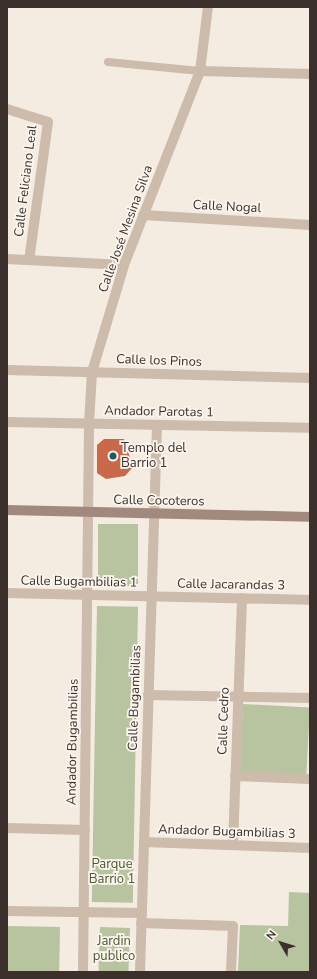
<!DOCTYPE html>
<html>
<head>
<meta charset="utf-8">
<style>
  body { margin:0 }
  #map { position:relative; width:317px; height:979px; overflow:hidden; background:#f4ebe1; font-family:"Nunito Sans",sans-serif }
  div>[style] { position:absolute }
  .green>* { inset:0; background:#b8c4a0; transform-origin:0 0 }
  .building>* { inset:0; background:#c8694b }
  .lane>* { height:8px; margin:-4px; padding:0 4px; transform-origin:4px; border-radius:4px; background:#cdbbac }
  .street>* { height:10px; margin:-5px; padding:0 5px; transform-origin:5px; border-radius:5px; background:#cdbbac }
  .secondary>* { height:10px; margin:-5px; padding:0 5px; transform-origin:5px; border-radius:5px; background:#a18a7d }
  .dots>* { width:11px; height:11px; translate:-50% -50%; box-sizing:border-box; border:2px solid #fbf5ee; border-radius:50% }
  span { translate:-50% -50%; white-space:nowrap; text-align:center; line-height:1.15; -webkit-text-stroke:3.5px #fbf5ee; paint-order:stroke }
  .street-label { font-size:13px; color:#3b302b }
  .poi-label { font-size:13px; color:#3b302b }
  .left { translate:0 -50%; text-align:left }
  .park-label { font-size:13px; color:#4a5a2e }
  .frame { position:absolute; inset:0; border:8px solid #3b302b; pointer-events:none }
  .north { position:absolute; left:261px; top:923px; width:40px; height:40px; -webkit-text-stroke:3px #fbf5ee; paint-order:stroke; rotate:309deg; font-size:11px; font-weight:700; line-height:16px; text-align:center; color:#3b302b }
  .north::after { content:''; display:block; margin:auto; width:14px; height:18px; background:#3b302b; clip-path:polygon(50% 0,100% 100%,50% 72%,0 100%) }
</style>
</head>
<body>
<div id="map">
  <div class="green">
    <i style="left:98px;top:524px;width:40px;height:62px"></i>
    <i style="left:97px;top:606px;width:41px;height:296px;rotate:1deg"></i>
    <i style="left:243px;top:704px;width:67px;height:69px;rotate:3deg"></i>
    <i style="clip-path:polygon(289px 892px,310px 893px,310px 972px,238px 972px,240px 925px,288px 926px)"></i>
    <i style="left:7px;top:926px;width:53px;height:46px;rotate:1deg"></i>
    <i style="left:100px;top:927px;width:30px;height:45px;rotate:2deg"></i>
  </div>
  <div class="building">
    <i style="clip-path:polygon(104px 439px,124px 439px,133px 467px,125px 476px,106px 479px,97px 473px,97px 445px)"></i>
  </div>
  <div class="lane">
    <i style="left:108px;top:62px;width:92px;rotate:5.6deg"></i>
  </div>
  <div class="street">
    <i style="left:200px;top:71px;width:110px;rotate:1.6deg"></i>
    <i style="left:7px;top:109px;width:43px;rotate:17.6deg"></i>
    <i style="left:48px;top:122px;width:139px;rotate:97.8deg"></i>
    <i style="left:143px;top:215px;width:167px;rotate:3.4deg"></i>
    <i style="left:7px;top:259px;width:117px;rotate:2.9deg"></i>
    <i style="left:7px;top:370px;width:303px;rotate:1.5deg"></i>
    <i style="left:7px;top:422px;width:303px;rotate:1.1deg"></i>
    <i style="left:7px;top:593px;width:303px;rotate:1.3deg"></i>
    <i style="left:148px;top:695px;width:162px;rotate:1.1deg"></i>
    <i style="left:235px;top:776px;width:75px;rotate:2.3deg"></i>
    <i style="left:7px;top:828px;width:78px;rotate:1.5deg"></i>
    <i style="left:144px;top:842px;width:166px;rotate:2.1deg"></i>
    <i style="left:233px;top:845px;width:247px;rotate:-87.9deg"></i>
    <i style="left:7px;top:911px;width:135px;rotate:0.8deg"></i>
    <i style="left:141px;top:923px;width:92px;rotate:1.9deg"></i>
    <i style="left:233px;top:926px;width:46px;rotate:92.5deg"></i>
    <i style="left:83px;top:972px;width:548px;rotate:-89.37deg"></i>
    <i style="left:89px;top:424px;width:52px;rotate:-86.7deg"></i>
    <i style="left:92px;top:372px;width:112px;rotate:-73.3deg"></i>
    <i style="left:124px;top:265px;width:208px;rotate:-68.6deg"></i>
    <i style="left:200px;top:71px;width:64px;rotate:-82.9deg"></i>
    <i style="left:140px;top:972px;width:547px;rotate:-88.22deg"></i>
  </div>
  <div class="secondary">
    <i style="left:7px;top:510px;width:303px;rotate:1.3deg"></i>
  </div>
  <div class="dots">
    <i style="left:113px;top:456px;background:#1f5a5e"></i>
  </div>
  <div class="street-label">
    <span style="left:26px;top:181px;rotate:-83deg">Calle Feliciano Leal</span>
    <span style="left:227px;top:207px;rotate:3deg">Calle Nogal</span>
    <span style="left:126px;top:229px;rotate:-70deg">Calle José Mesina Silva</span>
    <span style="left:159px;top:361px;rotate:2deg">Calle los Pinos</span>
    <span style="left:159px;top:412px;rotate:1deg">Andador Parotas 1</span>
    <span style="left:159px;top:501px;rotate:1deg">Calle Cocoteros</span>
    <span style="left:79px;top:582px;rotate:1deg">Calle Bugambilias 1</span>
    <span style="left:231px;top:585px;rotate:1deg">Calle Jacarandas 3</span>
    <span style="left:135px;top:698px;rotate:-88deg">Calle Bugambilias</span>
    <span style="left:224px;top:721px;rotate:-88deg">Calle Cedro</span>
    <span style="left:73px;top:742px;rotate:-89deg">Andador Bugambilias</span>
    <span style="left:227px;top:832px;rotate:2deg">Andador Bugambilias 3</span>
  </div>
  <div class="poi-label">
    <span class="left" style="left:121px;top:456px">Templo del<br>Barrio 1</span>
  </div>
  <div class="park-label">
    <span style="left:112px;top:872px">Parque<br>Barrio 1</span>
    <span style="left:114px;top:949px">Jardin<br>publico</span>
  </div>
  <div class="frame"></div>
  <div class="north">N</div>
</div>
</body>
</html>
